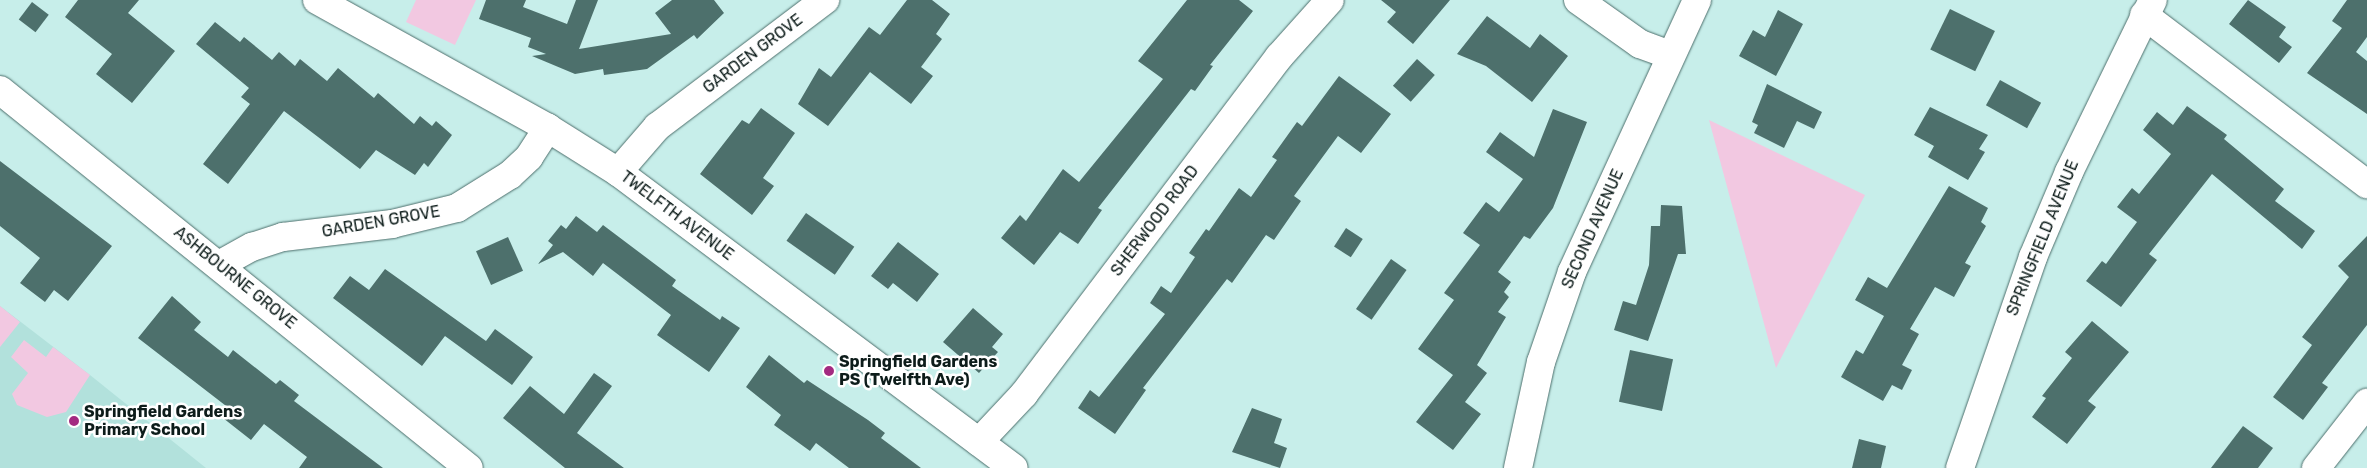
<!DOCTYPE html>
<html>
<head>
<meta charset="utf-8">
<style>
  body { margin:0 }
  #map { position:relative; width:2367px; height:468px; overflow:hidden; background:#c7eeea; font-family:Rubik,sans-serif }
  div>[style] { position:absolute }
  .built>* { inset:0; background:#b2e1dc }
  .green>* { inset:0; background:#f2c8e1 }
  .building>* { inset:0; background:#4d706c; transform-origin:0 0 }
  .roads { filter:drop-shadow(0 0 1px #4c6e6b) drop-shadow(0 0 1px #4c6e6b) }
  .minor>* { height:28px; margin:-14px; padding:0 14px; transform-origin:14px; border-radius:14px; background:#fff }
  .dots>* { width:14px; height:14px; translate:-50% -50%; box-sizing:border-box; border:2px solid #fff; border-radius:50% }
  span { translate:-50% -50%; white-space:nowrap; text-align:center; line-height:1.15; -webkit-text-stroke:5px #fff; paint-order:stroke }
  .street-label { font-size:16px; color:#0d1c1a }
  .poi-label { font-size:16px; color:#0d1c1a; font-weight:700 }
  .left { translate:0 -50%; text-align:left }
</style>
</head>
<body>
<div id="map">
  <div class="built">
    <i style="clip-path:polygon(0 306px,90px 375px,206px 468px,0 468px)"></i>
  </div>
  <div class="green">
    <i style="clip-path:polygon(416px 0,476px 0,455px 45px,406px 22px)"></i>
    <i style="clip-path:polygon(1709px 120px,1865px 195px,1776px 368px)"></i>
    <i style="clip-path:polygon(0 306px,20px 322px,0 347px)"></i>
    <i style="clip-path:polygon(24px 340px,46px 357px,53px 347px,90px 375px,66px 412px,47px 417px,17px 405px,12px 394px,28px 373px,11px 357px)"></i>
  </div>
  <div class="building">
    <i style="clip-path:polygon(78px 0,139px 0,128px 13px,175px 51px,132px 103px,96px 74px,112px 54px,65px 17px)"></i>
    <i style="clip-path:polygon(486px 0,526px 0,523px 7px,567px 24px,576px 0,598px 0,579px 49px,671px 34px,655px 13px,672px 0,714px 0,724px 13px,697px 39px,694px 35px,647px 69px,604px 75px,603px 69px,575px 74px,532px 56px,546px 54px,528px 47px,531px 38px,479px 19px)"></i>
    <i style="clip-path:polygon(907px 0,932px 0,950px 14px,936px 34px,942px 39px,921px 67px,933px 76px,911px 104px,870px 72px,828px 126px,798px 104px,819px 68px,831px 77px,869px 27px,880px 35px)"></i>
    <i style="clip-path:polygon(1187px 0,1239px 0,1253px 11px,1210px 65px,1213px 66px,1195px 91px,1191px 89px,1098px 208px,1102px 210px,1078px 244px,1060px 232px,1034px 265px,1001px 238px,1020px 215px,1026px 221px,1063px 169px,1079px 182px,1163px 79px,1138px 61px)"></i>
    <i style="clip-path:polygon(1381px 0,1450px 0,1413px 44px,1387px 22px,1396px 12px)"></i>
    <i style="clip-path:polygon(2248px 0,2286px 27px,2279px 37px,2292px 47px,2279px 63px,2229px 24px)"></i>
    <i style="clip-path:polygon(2347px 0,2367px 0,2367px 37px,2356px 52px,2367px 61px,2367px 114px,2307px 73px,2342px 28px,2332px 21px)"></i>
    <i style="left:32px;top:2px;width:21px;height:22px;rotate:37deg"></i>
    <i style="left:1950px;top:9px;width:50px;height:45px;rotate:26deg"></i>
    <i style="clip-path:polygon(1778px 10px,1803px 24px,1776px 76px,1739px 56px,1753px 30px,1765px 37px)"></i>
    <i style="clip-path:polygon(1487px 16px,1530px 48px,1540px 34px,1568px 56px,1532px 102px,1486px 66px,1457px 54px)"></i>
    <i style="clip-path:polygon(215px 22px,240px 42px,244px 37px,272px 60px,279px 52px,295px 66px,300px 59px,327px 81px,338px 68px,374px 98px,378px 93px,414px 124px,420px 116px,432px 126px,436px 121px,452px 135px,428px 167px,424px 163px,415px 175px,376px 150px,360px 169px,284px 111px,228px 184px,203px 164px,250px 104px,241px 97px,249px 88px,196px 44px)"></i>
    <i style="left:1417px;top:59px;width:24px;height:36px;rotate:42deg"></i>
    <i style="clip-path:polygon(1339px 76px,1391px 114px,1361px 153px,1338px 136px,1294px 196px,1301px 201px,1274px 240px,1266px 235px,1232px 283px,1227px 279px,1143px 388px,1146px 390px,1115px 434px,1078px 408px,1090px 390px,1099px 397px,1165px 314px,1150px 303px,1161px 286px,1171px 293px,1195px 257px,1189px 253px,1206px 229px,1209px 231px,1239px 188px,1251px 197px,1277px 160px,1272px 157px,1297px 122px,1302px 126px)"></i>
    <i style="left:2000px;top:80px;width:47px;height:29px;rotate:29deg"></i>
    <i style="clip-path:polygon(1767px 84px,1822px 112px,1814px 129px,1797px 121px,1784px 148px,1754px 133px,1758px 125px,1752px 122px)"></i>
    <i style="clip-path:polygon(2187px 106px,2227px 135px,2224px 139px,2284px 189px,2275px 201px,2315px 231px,2302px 249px,2212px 174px,2149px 254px,2157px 260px,2121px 307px,2086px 281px,2102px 261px,2106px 264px,2137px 222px,2117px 207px,2132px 188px,2139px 194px,2171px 154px,2143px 130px,2157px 112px,2173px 125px)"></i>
    <i style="clip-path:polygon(1930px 107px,1988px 135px,1979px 149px,1985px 152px,1968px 180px,1928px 157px,1934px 146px,1914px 135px)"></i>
    <i style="clip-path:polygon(761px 108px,795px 133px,763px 178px,774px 186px,752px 215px,700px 174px,742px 120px,749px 124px)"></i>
    <i style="clip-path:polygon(1553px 109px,1587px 122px,1553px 208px,1530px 239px,1524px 236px,1498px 272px,1511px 282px,1504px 292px,1509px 297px,1498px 312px,1506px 317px,1477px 365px,1487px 373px,1465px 402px,1481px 414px,1453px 450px,1416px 422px,1453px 375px,1418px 349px,1454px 300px,1444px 293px,1480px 245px,1463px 233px,1486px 202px,1499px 212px,1523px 179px,1486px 152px,1500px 132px,1534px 157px)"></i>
    <i style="clip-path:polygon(0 161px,112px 246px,68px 301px,54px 290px,45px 302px,20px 283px,40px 258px,0 226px)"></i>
    <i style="clip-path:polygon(1949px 186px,1988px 208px,1981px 222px,1986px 226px,1965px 263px,1971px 266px,1954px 297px,1935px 287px,1910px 329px,1919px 334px,1902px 365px,1912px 370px,1902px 390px,1892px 385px,1883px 401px,1841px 377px,1856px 350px,1863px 354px,1884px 316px,1855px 300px,1868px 277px,1887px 288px)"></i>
    <i style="clip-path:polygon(1661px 205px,1682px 206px,1686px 254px,1678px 254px,1648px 341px,1614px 330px,1623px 301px,1636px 305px,1649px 265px,1651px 226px,1660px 226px)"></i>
    <i style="left:806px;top:213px;width:59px;height:34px;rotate:35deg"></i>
    <i style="clip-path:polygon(576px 216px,597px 232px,603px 225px,676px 280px,672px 286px,720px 320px,722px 316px,740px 328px,709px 372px,657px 335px,671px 315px,603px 263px,593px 276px,563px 252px,538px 264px,553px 245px,548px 241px,561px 225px,566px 229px)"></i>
    <i style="left:1346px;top:228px;width:20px;height:22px;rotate:33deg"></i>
    <i style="clip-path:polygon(2367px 236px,2367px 325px,2322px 383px,2328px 387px,2303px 420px,2273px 397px,2312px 345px,2302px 337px,2349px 277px,2338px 266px)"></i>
    <i style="left:508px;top:237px;width:37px;height:35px;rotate:66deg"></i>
    <i style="clip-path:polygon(898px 242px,939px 274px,917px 302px,893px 283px,888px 289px,871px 276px)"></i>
    <i style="left:1391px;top:259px;width:19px;height:61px;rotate:35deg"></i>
    <i style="clip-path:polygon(385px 269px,486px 341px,495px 329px,533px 357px,512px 385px,445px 336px,422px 366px,333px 298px,350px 276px,369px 290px)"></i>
    <i style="clip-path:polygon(172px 296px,201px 322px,194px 330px,228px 357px,233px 350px,276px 384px,280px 380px,299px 395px,294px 401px,383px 468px,299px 468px,307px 457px,264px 424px,251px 440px,223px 418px,230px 409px,138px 338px)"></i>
    <i style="clip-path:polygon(973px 308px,1003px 334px,992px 347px,998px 352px,979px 373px,943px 342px)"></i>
    <i style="clip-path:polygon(2092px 321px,2129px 352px,2088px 401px,2096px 407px,2067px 444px,2032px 417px,2046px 398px,2042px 396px,2072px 358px,2065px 352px)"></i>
    <i style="left:1630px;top:350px;width:44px;height:53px;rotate:12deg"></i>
    <i style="clip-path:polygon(769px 355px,804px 383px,807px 380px,868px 420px,885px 433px,881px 438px,921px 468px,849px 468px,816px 443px,810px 451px,774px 425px,781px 415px,746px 387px)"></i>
    <i style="clip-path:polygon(594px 373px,612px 386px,577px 433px,624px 468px,565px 468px,503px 418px,530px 386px,564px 414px)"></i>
    <i style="clip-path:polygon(1252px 408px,1282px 419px,1274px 443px,1287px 448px,1280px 468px,1232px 452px)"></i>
    <i style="clip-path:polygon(2243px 426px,2273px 448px,2258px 468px,2211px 468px)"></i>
    <i style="clip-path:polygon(1859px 439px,1886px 446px,1881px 468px,1852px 468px)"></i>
  </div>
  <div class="roads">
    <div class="minor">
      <i style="left:317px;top:0;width:264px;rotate:29deg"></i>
      <i style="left:548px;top:128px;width:83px;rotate:32.2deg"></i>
      <i style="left:618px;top:172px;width:494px;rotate:36.8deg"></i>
      <i style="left:1578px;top:0;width:76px;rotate:35.4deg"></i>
      <i style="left:1640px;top:44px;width:33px;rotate:20deg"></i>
      <i style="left:2144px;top:15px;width:280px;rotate:37.2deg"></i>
      <i style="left:0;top:90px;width:602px;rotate:38.87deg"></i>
      <i style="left:618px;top:172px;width:60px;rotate:-49.1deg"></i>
      <i style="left:657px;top:127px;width:211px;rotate:-37.1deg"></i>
      <i style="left:219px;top:265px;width:38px;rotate:-29deg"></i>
      <i style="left:252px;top:247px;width:33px;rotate:-18deg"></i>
      <i style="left:283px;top:237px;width:110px;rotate:-6.8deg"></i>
      <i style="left:392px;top:224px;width:67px;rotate:-13.8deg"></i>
      <i style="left:457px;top:208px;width:62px;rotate:-31.9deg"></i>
      <i style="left:510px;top:175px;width:26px;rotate:-43deg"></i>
      <i style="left:529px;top:157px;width:35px;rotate:-57deg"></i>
      <i style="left:979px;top:442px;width:66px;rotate:-46.8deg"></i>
      <i style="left:1024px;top:394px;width:423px;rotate:-52.9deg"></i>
      <i style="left:1279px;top:57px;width:76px;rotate:-48.2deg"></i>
      <i style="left:1518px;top:468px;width:108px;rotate:-77.8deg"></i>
      <i style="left:1541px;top:362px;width:95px;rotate:-71deg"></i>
      <i style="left:1572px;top:272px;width:299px;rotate:-65.3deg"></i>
      <i style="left:1960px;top:468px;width:223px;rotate:-70.9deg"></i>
      <i style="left:2033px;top:257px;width:92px;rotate:-67deg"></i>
      <i style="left:2069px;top:172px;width:191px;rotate:-64deg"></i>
      <i style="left:2316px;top:468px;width:83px;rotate:-51.9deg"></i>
    </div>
  </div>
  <div class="dots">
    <i style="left:829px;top:371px;background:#a32a81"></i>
    <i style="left:74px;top:421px;background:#a32a81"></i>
  </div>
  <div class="street-label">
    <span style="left:753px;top:54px;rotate:-37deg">GARDEN GROVE</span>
    <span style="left:677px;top:216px;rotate:37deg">TWELFTH AVENUE</span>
    <span style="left:1155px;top:221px;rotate:-53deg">SHERWOOD ROAD</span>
    <span style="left:381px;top:222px;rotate:-10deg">GARDEN GROVE</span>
    <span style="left:1593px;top:229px;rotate:-66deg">SECOND AVENUE</span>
    <span style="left:2043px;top:238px;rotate:-68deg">SPRINGFIELD AVENUE</span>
    <span style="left:235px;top:278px;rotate:39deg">ASHBOURNE GROVE</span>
  </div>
  <div class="poi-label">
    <span class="left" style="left:839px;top:371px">Springfield Gardens<br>PS (Twelfth Ave)</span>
    <span class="left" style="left:84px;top:421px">Springfield Gardens<br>Primary School</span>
  </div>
</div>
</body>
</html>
